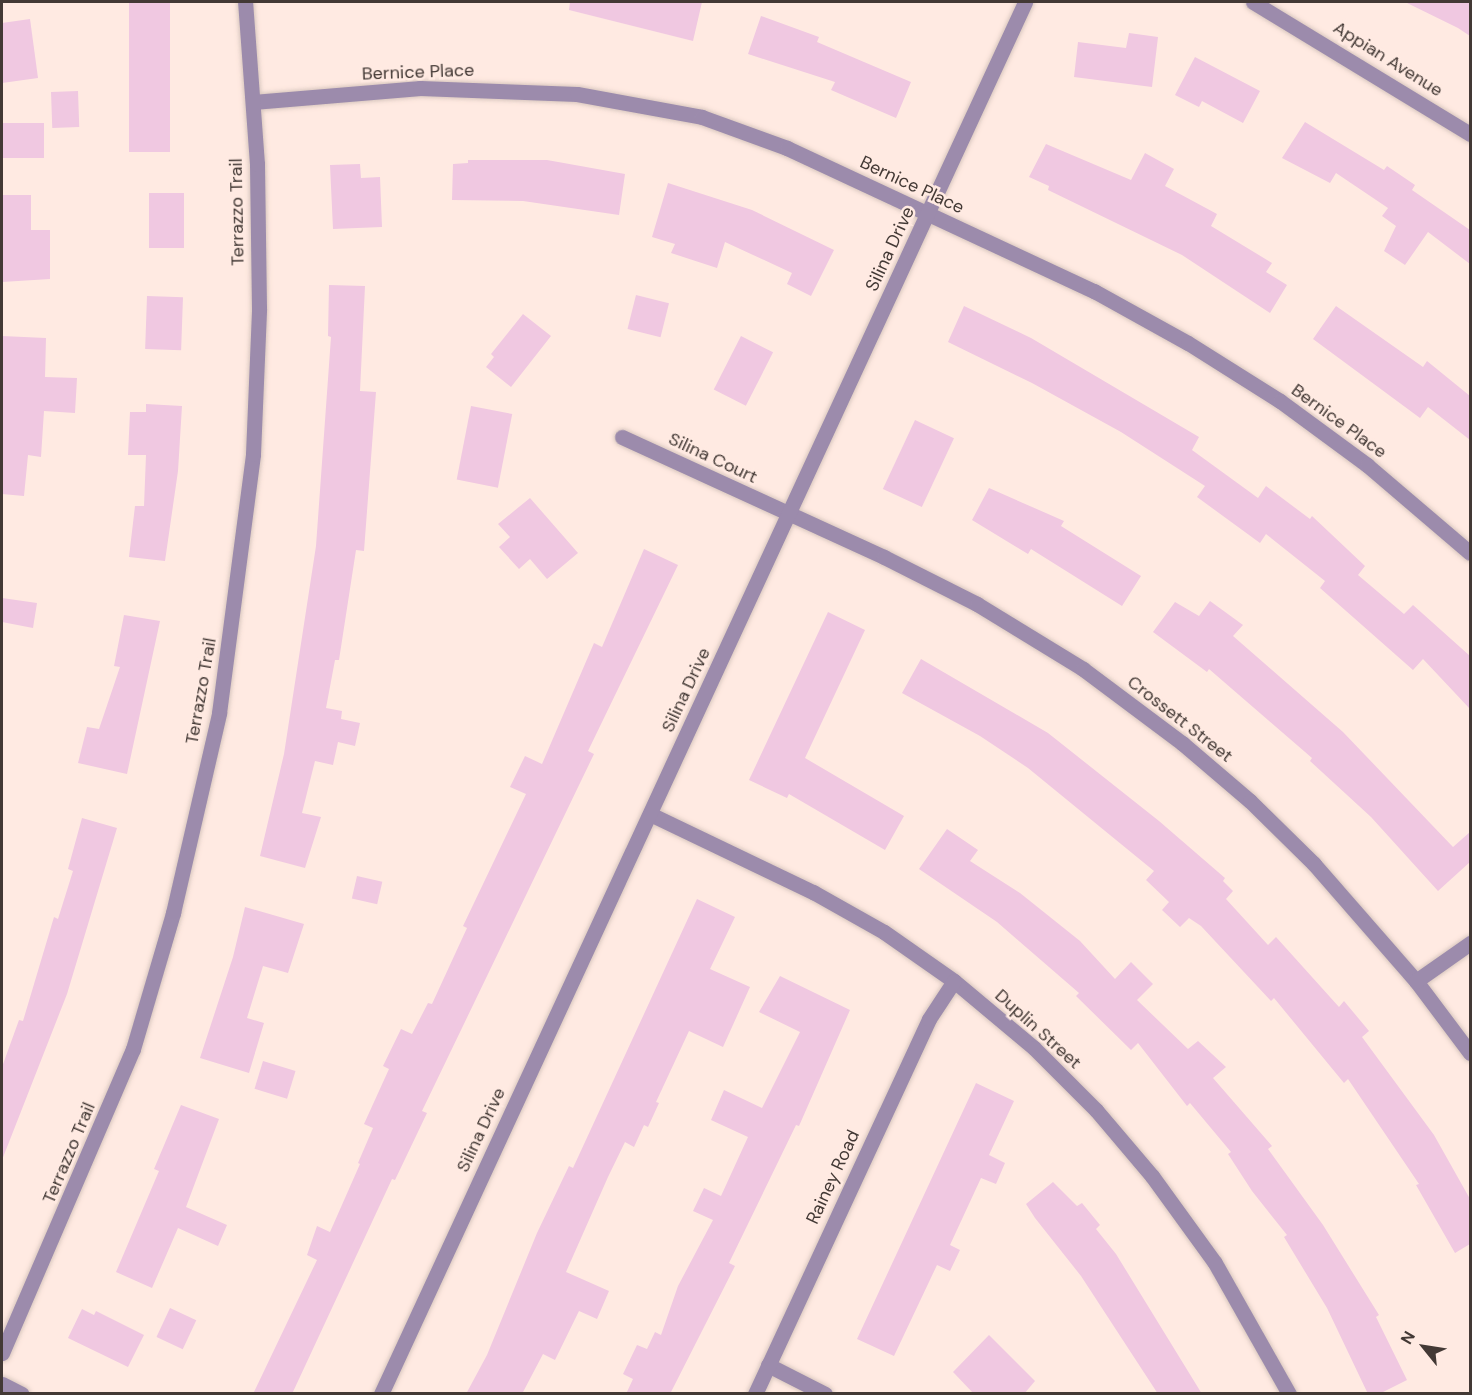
<!DOCTYPE html>
<html>
<head>
<meta charset="utf-8">
<style>
  body { margin:0 }
  #map { position:relative; width:1472px; height:1395px; overflow:hidden; background:#ffeae2; font-family:"DM Sans",sans-serif }
  div>[style] { position:absolute }
  .building>* { inset:0; background:#f0c8e1; transform-origin:0 0 }
  .roads { filter:drop-shadow(0 0 2px #d9c7bf) drop-shadow(0 0 2px #d9c7bf) }
  .minor>* { height:15px; margin:-7.5px; padding:0 7.5px; transform-origin:7.5px; border-radius:7.5px; background:#9c8bac }
  span { translate:-50% -50%; white-space:nowrap; text-align:center; line-height:1.15; -webkit-text-stroke:5px #ffeae2; paint-order:stroke }
  .street-label { font-size:18px; color:#433935 }
  .frame { position:absolute; inset:0; border:3px solid #433935; pointer-events:none }
  .north { position:absolute; left:1394px; top:1317px; width:60px; height:60px; -webkit-text-stroke:4px #ffeae2; paint-order:stroke; rotate:300deg; font-size:16px; font-weight:700; line-height:24px; text-align:center; color:#433935 }
  .north::after { content:''; display:block; margin:auto; width:21px; height:27px; background:#433935; clip-path:polygon(50% 0,100% 100%,50% 72%,0 100%) }
</style>
</head>
<body>
<div id="map">
  <div class="building">
    <i style="left:129px;top:2px;width:41px;height:150px"></i>
    <i style="clip-path:polygon(570px 2px,702px 2px,693px 41px,569px 10px)"></i>
    <i style="clip-path:polygon(1405px 2px,1470px 2px,1470px 36px,1458px 28px)"></i>
    <i style="clip-path:polygon(761px 16px,819px 37px,817px 42px,911px 82px,896px 118px,831px 90px,835px 82px,748px 54px)"></i>
    <i style="clip-path:polygon(30px 19px,38px 78px,2px 83px,2px 23px)"></i>
    <i style="clip-path:polygon(1129px 33px,1158px 37px,1152px 87px,1074px 77px,1078px 42px,1126px 48px)"></i>
    <i style="clip-path:polygon(1195px 57px,1260px 91px,1243px 123px,1202px 101px,1199px 107px,1175px 95px)"></i>
    <i style="left:78px;top:91px;width:36px;height:27px;rotate:88deg"></i>
    <i style="clip-path:polygon(1305px 122px,1384px 170px,1387px 166px,1415px 185px,1412px 190px,1470px 230px,1470px 264px,1428px 232px,1405px 265px,1384px 251px,1396px 226px,1382px 216px,1388px 208px,1336px 173px,1330px 183px,1282px 158px)"></i>
    <i style="left:44px;top:123px;width:35px;height:42px;rotate:90deg"></i>
    <i style="clip-path:polygon(1046px 144px,1131px 180px,1145px 153px,1174px 169px,1165px 186px,1217px 214px,1211px 226px,1272px 263px,1266px 272px,1287px 285px,1270px 313px,1182px 255px,1048px 190px,1049px 186px,1029px 177px)"></i>
    <i style="clip-path:polygon(468px 160px,547px 160px,625px 174px,619px 215px,523px 201px,452px 200px,453px 164px,468px 163px)"></i>
    <i style="clip-path:polygon(360px 164px,361px 178px,380px 177px,382px 227px,333px 229px,330px 165px)"></i>
    <i style="clip-path:polygon(668px 183px,752px 210px,834px 250px,811px 296px,787px 284px,792px 273px,725px 242px,717px 268px,671px 253px,675px 244px,652px 237px)"></i>
    <i style="left:149px;top:193px;width:35px;height:55px"></i>
    <i style="clip-path:polygon(2px 195px,31px 195px,31px 230px,50px 230px,50px 279px,2px 282px)"></i>
    <i style="clip-path:polygon(329px 285px,365px 286px,360px 391px,376px 392px,364px 551px,356px 550px,339px 660px,335px 660px,326px 708px,342px 711px,341px 719px,360px 723px,355px 746px,338px 742px,333px 765px,315px 761px,302px 813px,321px 817px,305px 868px,260px 856px,284px 754px,316px 546px,331px 337px,328px 336px)"></i>
    <i style="left:636px;top:295px;width:34px;height:35px;rotate:14deg"></i>
    <i style="left:147px;top:296px;width:36px;height:53px;rotate:2deg"></i>
    <i style="clip-path:polygon(964px 306px,1031px 338px,1199px 437px,1192px 450px,1258px 498px,1266px 486px,1310px 519px,1312px 516px,1365px 566px,1358px 575px,1404px 614px,1413px 605px,1470px 656px,1470px 709px,1423px 659px,1413px 670px,1320px 588px,1325px 581px,1266px 534px,1260px 543px,1197px 497px,1205px 486px,1121px 432px,1032px 383px,948px 342px)"></i>
    <i style="clip-path:polygon(1336px 306px,1423px 367px,1427px 361px,1470px 396px,1470px 440px,1428px 407px,1420px 418px,1313px 339px)"></i>
    <i style="clip-path:polygon(523px 314px,551px 336px,511px 387px,486px 367px,494px 357px,491px 354px)"></i>
    <i style="clip-path:polygon(2px 336px,46px 338px,45px 377px,77px 378px,75px 413px,44px 411px,41px 457px,28px 455px,24px 496px,2px 494px)"></i>
    <i style="left:741px;top:336px;width:36px;height:60px;rotate:27deg"></i>
    <i style="clip-path:polygon(146px 404px,182px 406px,178px 471px,165px 561px,129px 557px,135px 506px,144px 506px,146px 455px,128px 455px,130px 412px,146px 412px)"></i>
    <i style="left:471px;top:406px;width:42px;height:75px;rotate:11deg"></i>
    <i style="left:915px;top:420px;width:43px;height:76px;rotate:25deg"></i>
    <i style="clip-path:polygon(989px 488px,1064px 521px,1061px 526px,1141px 576px,1122px 606px,1031px 549px,1028px 554px,972px 520px)"></i>
    <i style="clip-path:polygon(530px 498px,578px 553px,547px 579px,530px 559px,519px 569px,499px 547px,510px 537px,498px 524px)"></i>
    <i style="clip-path:polygon(644px 549px,678px 565px,588px 751px,594px 754px,422px 1111px,427px 1113px,395px 1180px,392px 1179px,292px 1394px,253px 1394px,317px 1260px,307px 1255px,317px 1226px,330px 1232px,360px 1164px,358px 1163px,373px 1128px,364px 1124px,389px 1069px,383px 1066px,401px 1029px,412px 1034px,428px 1003px,432px 1004px,467px 928px,463px 926px,526px 794px,510px 787px,525px 756px,542px 764px,594px 643px,602px 647px)"></i>
    <i style="clip-path:polygon(2px 598px,37px 603px,33px 628px,2px 622px)"></i>
    <i style="clip-path:polygon(1210px 601px,1243px 625px,1233px 636px,1343px 732px,1453px 847px,1470px 832px,1470px 862px,1438px 891px,1371px 817px,1310px 761px,1312px 758px,1209px 669px,1207px 672px,1153px 632px,1175px 602px,1199px 616px)"></i>
    <i style="clip-path:polygon(828px 612px,865px 630px,805px 758px,904px 816px,885px 850px,789px 794px,787px 798px,749px 780px)"></i>
    <i style="clip-path:polygon(124px 615px,160px 621px,127px 774px,78px 763px,87px 727px,99px 729px,120px 667px,114px 666px)"></i>
    <i style="clip-path:polygon(921px 659px,1048px 733px,1159px 821px,1225px 878px,1223px 881px,1233px 891px,1226px 899px,1268px 945px,1276px 937px,1339px 1007px,1344px 1001px,1369px 1031px,1362px 1037px,1434px 1135px,1470px 1199px,1470px 1244px,1455px 1253px,1416px 1185px,1419px 1184px,1348px 1079px,1344px 1083px,1274px 998px,1271px 1001px,1201px 926px,1189px 918px,1180px 927px,1162px 910px,1169px 902px,1146px 880px,1154px 871px,1028px 768px,980px 736px,902px 693px)"></i>
    <i style="clip-path:polygon(82px 818px,117px 828px,67px 994px,2px 1160px,2px 1067px,19px 1020px,23px 1021px,54px 917px,58px 919px,73px 871px,68px 869px)"></i>
    <i style="clip-path:polygon(947px 829px,978px 850px,970px 861px,1020px 893px,1080px 941px,1115px 979px,1131px 962px,1153px 984px,1137px 1000px,1188px 1049px,1198px 1041px,1226px 1067px,1213px 1078px,1272px 1146px,1268px 1149px,1323px 1225px,1379px 1315px,1376px 1317px,1407px 1380px,1379px 1394px,1368px 1394px,1327px 1308px,1284px 1237px,1287px 1235px,1252px 1191px,1228px 1154px,1231px 1152px,1190px 1103px,1187px 1106px,1138px 1043px,1131px 1050px,1076px 996px,1079px 993px,997px 922px,919px 869px)"></i>
    <i style="left:357px;top:876px;width:26px;height:23px;rotate:13deg"></i>
    <i style="clip-path:polygon(697px 899px,735px 917px,710px 969px,750px 987px,723px 1047px,689px 1031px,656px 1102px,659px 1103px,648px 1127px,644px 1125px,634px 1147px,625px 1142px,608px 1177px,566px 1272px,609px 1291px,597px 1319px,579px 1311px,555px 1360px,543px 1354px,522px 1394px,466px 1394px,487px 1355px,537px 1233px,569px 1166px,573px 1168px)"></i>
    <i style="clip-path:polygon(245px 907px,304px 924px,288px 973px,263px 966px,247px 1018px,264px 1023px,249px 1073px,200px 1058px,233px 957px)"></i>
    <i style="clip-path:polygon(780px 976px,850px 1010px,799px 1126px,796px 1125px,729px 1263px,735px 1266px,670px 1394px,626px 1394px,633px 1379px,623px 1374px,637px 1345px,647px 1349px,655px 1332px,661px 1335px,678px 1286px,713px 1220px,693px 1211px,704px 1188px,721px 1196px,748px 1137px,711px 1120px,724px 1090px,762px 1108px,800px 1032px,759px 1012px)"></i>
    <i style="left:263px;top:1061px;width:34px;height:29px;rotate:17deg"></i>
    <i style="clip-path:polygon(976px 1083px,1014px 1101px,989px 1155px,1005px 1163px,996px 1184px,981px 1178px,950px 1245px,960px 1250px,950px 1271px,937px 1265px,894px 1356px,857px 1339px)"></i>
    <i style="clip-path:polygon(181px 1105px,219px 1119px,186px 1207px,227px 1225px,218px 1246px,178px 1228px,152px 1288px,116px 1272px,159px 1171px,154px 1169px)"></i>
    <i style="clip-path:polygon(1053px 1182px,1077px 1206px,1082px 1203px,1100px 1225px,1096px 1229px,1116px 1254px,1202px 1394px,1158px 1394px,1081px 1276px,1035px 1218px,1026px 1204px)"></i>
    <i style="left:170px;top:1308px;width:29px;height:32px;rotate:25deg"></i>
    <i style="clip-path:polygon(82px 1309px,94px 1315px,96px 1311px,144px 1335px,128px 1367px,68px 1338px)"></i>
    <i style="clip-path:polygon(989px 1335px,1035px 1381px,1024px 1394px,974px 1394px,953px 1372px)"></i>
  </div>
  <div class="roads">
    <div class="minor">
      <i style="left:1253px;top:2px;width:254px;rotate:31.3deg"></i>
      <i style="left:253px;top:102px;width:168px;rotate:-4.8deg"></i>
      <i style="left:420px;top:88px;width:157px;rotate:2.2deg"></i>
      <i style="left:577px;top:94px;width:127px;rotate:10.4deg"></i>
      <i style="left:702px;top:117px;width:90px;rotate:20deg"></i>
      <i style="left:787px;top:148px;width:339px;rotate:25deg"></i>
      <i style="left:1094px;top:291px;width:107px;rotate:29deg"></i>
      <i style="left:1188px;top:343px;width:109px;rotate:32.2deg"></i>
      <i style="left:1280px;top:401px;width:108px;rotate:36.3deg"></i>
      <i style="left:1367px;top:465px;width:135px;rotate:40.5deg"></i>
      <i style="left:622px;top:437px;width:288px;rotate:24.6deg"></i>
      <i style="left:884px;top:557px;width:104px;rotate:26.8deg"></i>
      <i style="left:977px;top:604px;width:124px;rotate:31.5deg"></i>
      <i style="left:1083px;top:669px;width:124px;rotate:36.8deg"></i>
      <i style="left:1182px;top:743px;width:89px;rotate:40.5deg"></i>
      <i style="left:1250px;top:801px;width:90px;rotate:44.5deg"></i>
      <i style="left:1314px;top:864px;width:155px;rotate:48.9deg"></i>
      <i style="left:1416px;top:981px;width:90px;rotate:53.1deg"></i>
      <i style="left:650px;top:814px;width:181px;rotate:25.6deg"></i>
      <i style="left:813px;top:892px;width:81px;rotate:29.4deg"></i>
      <i style="left:884px;top:932px;width:85px;rotate:35deg"></i>
      <i style="left:954px;top:981px;width:104px;rotate:39.9deg"></i>
      <i style="left:1034px;top:1048px;width:88px;rotate:45deg"></i>
      <i style="left:1096px;top:1110px;width:87px;rotate:49.7deg"></i>
      <i style="left:1152px;top:1176px;width:107px;rotate:54.1deg"></i>
      <i style="left:1215px;top:1263px;width:150px;rotate:60.5deg"></i>
      <i style="left:1416px;top:981px;width:66px;rotate:-35.1deg"></i>
      <i style="left:2px;top:1353px;width:331px;rotate:-66.7deg"></i>
      <i style="left:133px;top:1049px;width:142px;rotate:-73.6deg"></i>
      <i style="left:173px;top:913px;width:205px;rotate:-77deg"></i>
      <i style="left:219px;top:713px;width:261px;rotate:-82.5deg"></i>
      <i style="left:253px;top:454px;width:146px;rotate:-87.6deg"></i>
      <i style="left:259px;top:308px;width:144px;rotate:-90.8deg"></i>
      <i style="left:257px;top:164px;width:162px;rotate:-94.2deg"></i>
      <i style="left:768px;top:1365px;width:64px;rotate:27deg"></i>
      <i style="left:2px;top:1384px;width:22px;rotate:27deg"></i>
      <i style="left:381px;top:1394px;width:1534px;rotate:-65.17deg"></i>
      <i style="left:755px;top:1394px;width:413px;rotate:-65.1deg"></i>
      <i style="left:929px;top:1019px;width:45px;rotate:-56.7deg"></i>
    </div>
  </div>
  <div class="street-label">
    <span style="left:1388px;top:59px;rotate:32deg">Appian Avenue</span>
    <span style="left:418px;top:72px;rotate:-2deg">Bernice Place</span>
    <span style="left:912px;top:185px;rotate:25deg">Bernice Place</span>
    <span style="left:237px;top:212px;rotate:-91deg">Terrazzo Trail</span>
    <span style="left:890px;top:249px;rotate:-65deg">Silina Drive</span>
    <span style="left:1339px;top:421px;rotate:36deg">Bernice Place</span>
    <span style="left:713px;top:458px;rotate:25deg">Silina Court</span>
    <span style="left:686px;top:690px;rotate:-65deg">Silina Drive</span>
    <span style="left:201px;top:691px;rotate:-80deg">Terrazzo Trail</span>
    <span style="left:1180px;top:719px;rotate:38deg">Crossett Street</span>
    <span style="left:1038px;top:1029px;rotate:42deg">Duplin Street</span>
    <span style="left:481px;top:1130px;rotate:-65deg">Silina Drive</span>
    <span style="left:69px;top:1153px;rotate:-67deg">Terrazzo Trail</span>
    <span style="left:833px;top:1177px;rotate:-65deg">Rainey Road</span>
  </div>
  <div class="frame"></div>
  <div class="north">N</div>
</div>
</body>
</html>
